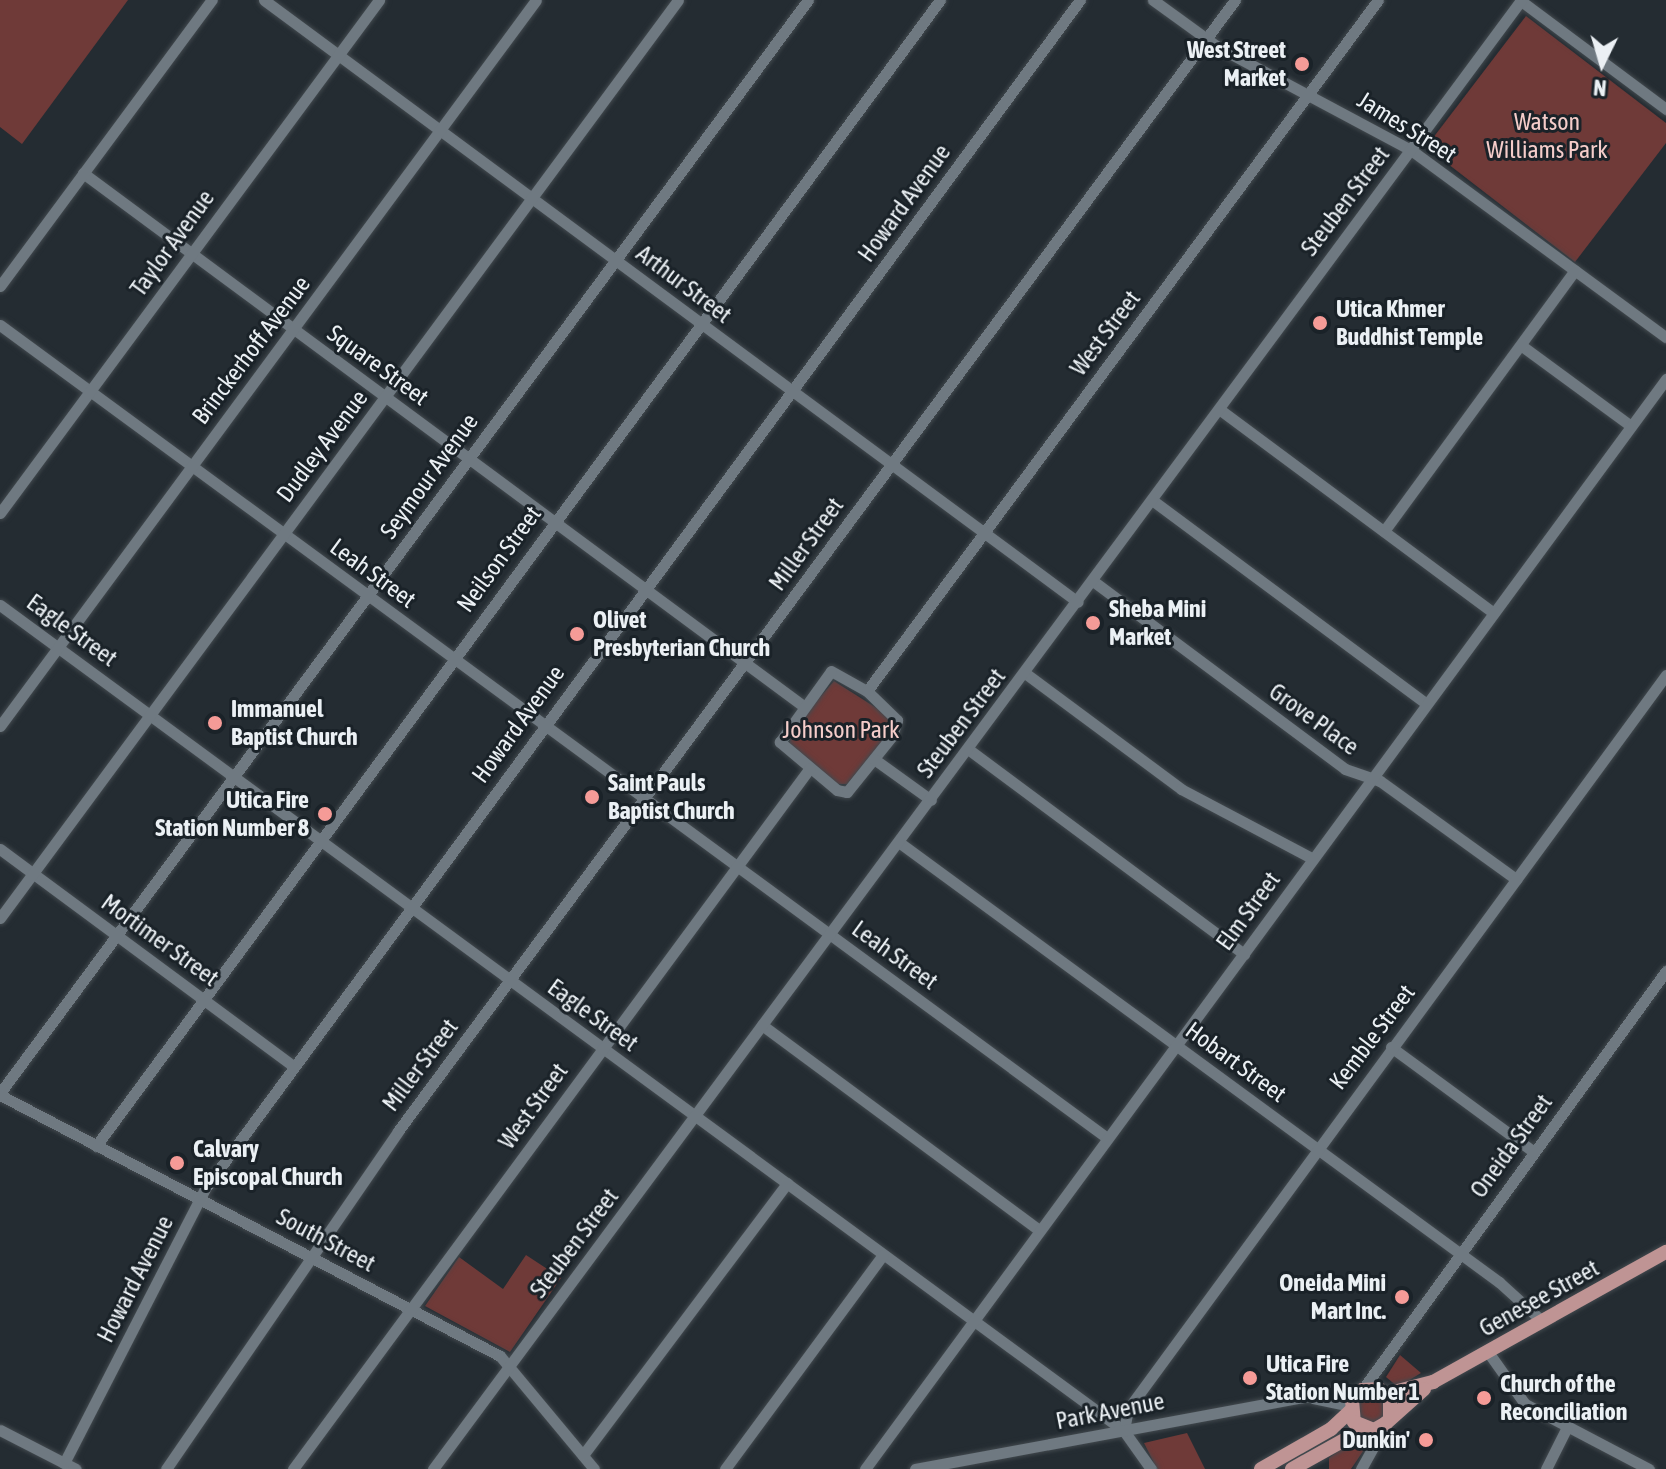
<!DOCTYPE html>
<html>
<head>
<meta charset="utf-8">
<style>
  body { margin:0 }
  #map { position:relative; width:1666px; height:1469px; overflow:hidden; background:#242c32; font-family:"Asap Condensed",sans-serif }
  div>[style] { position:absolute }
  .green>* { inset:0; background:#6f3a38 }
  .roads { filter:drop-shadow(0 0 2px #42494e) drop-shadow(0 0 2px #42494e) }
  .minor>* { height:11px; margin:-5.5px; padding:0 5.5px; transform-origin:5.5px; border-radius:5.5px; background:#6f7981 }
  .major>* { height:14px; margin:-7px; padding:0 7px; transform-origin:7px; border-radius:7px; background:#bf9494 }
  .dots>* { width:22px; height:22px; translate:-50% -50%; box-sizing:border-box; border:4px solid #1a2228; border-radius:50% }
  span { translate:-50% -50%; white-space:nowrap; text-align:center; line-height:1.15; -webkit-text-stroke:6px #1a2228; paint-order:stroke }
  .poi-label { font-size:24px; color:#ebf0f4; font-weight:700 }
  .right { translate:-100% -50%; text-align:right }
  .left { translate:0 -50%; text-align:left }
  .park-label { font-size:24px; color:#f5cdca }
  .street-label { font-size:24px; color:#ebf0f4 }
  .north { position:absolute; left:1562px; top:24px; width:80px; height:80px; -webkit-text-stroke:6px #1a2228; paint-order:stroke; rotate:185deg; font-size:22px; font-weight:700; line-height:32px; text-align:center; color:#ebf0f4 }
  .north::after { content:''; display:block; margin:auto; width:28px; height:36px; background:#ebf0f4; clip-path:polygon(50% 0,100% 100%,50% 72%,0 100%) }
</style>
</head>
<body>
<div id="map">
  <div class="green">
    <i style="clip-path:polygon(0 0,128px 0,22px 144px,0 127px)"></i>
    <i style="clip-path:polygon(1526px 16px,1666px 123px,1666px 143px,1575px 262px,1426px 147px)"></i>
    <i style="clip-path:polygon(834px 681px,889px 716px,890px 723px,889px 733px,847px 784px,836px 784px,789px 745px,794px 727px)"></i>
    <i style="clip-path:polygon(526px 1255px,561px 1278px,510px 1352px,425px 1306px,459px 1257px,503px 1289px)"></i>
    <i style="clip-path:polygon(1400px 1355px,1421px 1373px,1398px 1387px,1386px 1377px)"></i>
    <i style="clip-path:polygon(1359px 1392px,1390px 1399px,1381px 1428px,1351px 1416px)"></i>
    <i style="clip-path:polygon(1187px 1433px,1205px 1469px,1157px 1469px,1144px 1443px)"></i>
    <i style="clip-path:polygon(1354px 1439px,1360px 1440px,1364px 1450px,1351px 1469px,1329px 1469px,1329px 1458px)"></i>
  </div>
  <div class="roads">
    <div class="minor">
      <i style="left:264px;top:0;width:1012px;rotate:36.49deg"></i>
      <i style="left:1153px;top:0;width:80px;rotate:35.9deg"></i>
      <i style="left:1218px;top:47px;width:219px;rotate:28.1deg"></i>
      <i style="left:1411px;top:150px;width:316px;rotate:36.3deg"></i>
      <i style="left:1521px;top:1px;width:181px;rotate:36.7deg"></i>
      <i style="left:83px;top:173px;width:894px;rotate:36.5deg"></i>
      <i style="left:0;top:286px;width:356px;rotate:-53.5deg"></i>
      <i style="left:0;top:325px;width:1373px;rotate:36.29deg"></i>
      <i style="left:1522px;top:346px;width:135px;rotate:36.3deg"></i>
      <i style="left:1219px;top:409px;width:342px;rotate:36.6deg"></i>
      <i style="left:1152px;top:500px;width:342px;rotate:36.6deg"></i>
      <i style="left:0;top:513px;width:638px;rotate:-53.54deg"></i>
      <i style="left:1384px;top:531px;width:323px;rotate:-53.8deg"></i>
      <i style="left:1093px;top:581px;width:314px;rotate:36.7deg"></i>
      <i style="left:1345px;top:769px;width:37px;rotate:19deg"></i>
      <i style="left:1380px;top:781px;width:168px;rotate:35.8deg"></i>
      <i style="left:0;top:605px;width:1395px;rotate:36.31deg"></i>
      <i style="left:1124px;top:1431px;width:47px;rotate:54.6deg"></i>
      <i style="left:831px;top:671px;width:41px;rotate:29.1deg"></i>
      <i style="left:867px;top:691px;width:42px;rotate:44deg"></i>
      <i style="left:897px;top:720px;width:17px;rotate:107deg"></i>
      <i style="left:892px;top:736px;width:72px;rotate:128.8deg"></i>
      <i style="left:847px;top:792px;width:10px;rotate:-169deg"></i>
      <i style="left:837px;top:790px;width:75px;rotate:-139.9deg"></i>
      <i style="left:780px;top:742px;width:87px;rotate:-54.3deg"></i>
      <i style="left:1025px;top:673px;width:194px;rotate:36.6deg"></i>
      <i style="left:1181px;top:789px;width:149px;rotate:27.9deg"></i>
      <i style="left:867px;top:691px;width:859px;rotate:-53.52deg"></i>
      <i style="left:0;top:726px;width:902px;rotate:-53.56deg"></i>
      <i style="left:968px;top:749px;width:344px;rotate:36.6deg"></i>
      <i style="left:874px;top:759px;width:70px;rotate:35.7deg"></i>
      <i style="left:900px;top:843px;width:743px;rotate:36.24deg"></i>
      <i style="left:1499px;top:1282px;width:58px;rotate:42.2deg"></i>
      <i style="left:0;top:849px;width:365px;rotate:36.5deg"></i>
      <i style="left:0;top:918px;width:1141px;rotate:-53.55deg"></i>
      <i style="left:762px;top:1025px;width:345px;rotate:36.5deg"></i>
      <i style="left:1391px;top:1047px;width:177px;rotate:36.3deg"></i>
      <i style="left:0;top:1093px;width:1359px;rotate:-53.53deg"></i>
      <i style="left:0;top:1095px;width:564px;rotate:27.56deg"></i>
      <i style="left:500px;top:1356px;width:147px;rotate:50.2deg"></i>
      <i style="left:96px;top:1146px;width:1423px;rotate:-53.63deg"></i>
      <i style="left:1488px;top:1352px;width:64px;rotate:54.6deg"></i>
      <i style="left:1525px;top:1404px;width:140px;rotate:27.7deg"></i>
      <i style="left:1362px;top:1390px;width:518px;rotate:-54.04deg"></i>
      <i style="left:1313px;top:1398px;width:38px;rotate:12deg"></i>
      <i style="left:0;top:1430px;width:85px;rotate:27.2deg"></i>
      <i style="left:1124px;top:1431px;width:22px;rotate:-80deg"></i>
      <i style="left:1128px;top:1409px;width:910px;rotate:-53.76deg"></i>
      <i style="left:583px;top:1455px;width:340px;rotate:-53.1deg"></i>
      <i style="left:64px;top:1463px;width:310px;rotate:-62.8deg"></i>
      <i style="left:206px;top:1187px;width:1474px;rotate:-53.64deg"></i>
      <i style="left:166px;top:1469px;width:410px;rotate:-55.5deg"></i>
      <i style="left:398px;top:1131px;width:1407px;rotate:-53.5deg"></i>
      <i style="left:293px;top:1469px;width:870px;rotate:-53.6deg"></i>
      <i style="left:433px;top:1469px;width:1828px;rotate:-53.47deg"></i>
      <i style="left:725px;top:1469px;width:266px;rotate:-53.6deg"></i>
      <i style="left:865px;top:1469px;width:1353px;rotate:-53.69deg"></i>
      <i style="left:915px;top:1469px;width:421px;rotate:-10.5deg"></i>
      <i style="left:1329px;top:1392px;width:30px"></i>
      <i style="left:1361px;top:1469px;width:51px;rotate:-60.9deg"></i>
      <i style="left:1546px;top:1469px;width:47px;rotate:-63.4deg"></i>
    </div>
    <div class="major">
      <i style="left:1386px;top:1394px;width:49px;rotate:-14.3deg"></i>
      <i style="left:1433px;top:1382px;width:267px;rotate:-29.2deg"></i>
      <i style="left:1390px;top:1417px;width:18px;rotate:-90deg"></i>
      <i style="left:1390px;top:1399px;width:15px;rotate:-138deg"></i>
      <i style="left:1379px;top:1389px;width:17px;rotate:177deg"></i>
      <i style="left:1362px;top:1390px;width:14px;rotate:135deg"></i>
      <i style="left:1352px;top:1400px;width:22px;rotate:85deg"></i>
      <i style="left:1354px;top:1422px;width:22px;rotate:22deg"></i>
      <i style="left:1374px;top:1430px;width:14px;rotate:-30deg"></i>
      <i style="left:1386px;top:1423px;width:51px;rotate:-41.8deg"></i>
      <i style="left:1261px;top:1469px;width:81px;rotate:-29.7deg"></i>
      <i style="left:1331px;top:1429px;width:26px;rotate:-43deg"></i>
      <i style="left:1292px;top:1469px;width:82px;rotate:-29.1deg"></i>
    </div>
  </div>
  <div class="dots">
    <i style="left:1302px;top:64px;background:#f59b97"></i>
    <i style="left:1320px;top:323px;background:#f59b97"></i>
    <i style="left:1093px;top:623px;background:#f59b97"></i>
    <i style="left:577px;top:634px;background:#f59b97"></i>
    <i style="left:215px;top:723px;background:#f59b97"></i>
    <i style="left:592px;top:797px;background:#f59b97"></i>
    <i style="left:325px;top:814px;background:#f59b97"></i>
    <i style="left:177px;top:1163px;background:#f59b97"></i>
    <i style="left:1402px;top:1297px;background:#f59b97"></i>
    <i style="left:1250px;top:1378px;background:#f59b97"></i>
    <i style="left:1484px;top:1398px;background:#f59b97"></i>
    <i style="left:1426px;top:1440px;background:#f59b97"></i>
  </div>
  <div class="poi-label">
    <span class="right" style="left:1286px;top:64px">West Street<br>Market</span>
    <span class="left" style="left:1336px;top:323px">Utica Khmer<br>Buddhist Temple</span>
    <span class="left" style="left:1109px;top:623px">Sheba Mini<br>Market</span>
    <span class="left" style="left:593px;top:634px">Olivet<br>Presbyterian Church</span>
    <span class="left" style="left:231px;top:723px">Immanuel<br>Baptist Church</span>
    <span class="left" style="left:608px;top:797px">Saint Pauls<br>Baptist Church</span>
    <span class="right" style="left:309px;top:814px">Utica Fire<br>Station Number 8</span>
    <span class="left" style="left:193px;top:1163px">Calvary<br>Episcopal Church</span>
    <span class="right" style="left:1386px;top:1297px">Oneida Mini<br>Mart Inc.</span>
    <span class="left" style="left:1266px;top:1378px">Utica Fire<br>Station Number 1</span>
    <span class="left" style="left:1500px;top:1398px">Church of the<br>Reconciliation</span>
    <span class="right" style="left:1410px;top:1440px">Dunkin'</span>
  </div>
  <div class="park-label">
    <span style="left:1547px;top:136px">Watson<br>Williams Park</span>
    <span style="left:841px;top:730px">Johnson Park</span>
  </div>
  <div class="street-label">
    <span style="left:1407px;top:127px;rotate:32deg">James Street</span>
    <span style="left:1345px;top:201px;rotate:-53deg">Steuben Street</span>
    <span style="left:904px;top:203px;rotate:-54deg">Howard Avenue</span>
    <span style="left:172px;top:243px;rotate:-54deg">Taylor Avenue</span>
    <span style="left:684px;top:284px;rotate:37deg">Arthur Street</span>
    <span style="left:1105px;top:333px;rotate:-53deg">West Street</span>
    <span style="left:251px;top:350px;rotate:-53deg">Brinckerhoff Avenue</span>
    <span style="left:378px;top:365px;rotate:36deg">Square Street</span>
    <span style="left:322px;top:446px;rotate:-53deg">Dudley Avenue</span>
    <span style="left:429px;top:476px;rotate:-54deg">Seymour Avenue</span>
    <span style="left:806px;top:544px;rotate:-54deg">Miller Street</span>
    <span style="left:499px;top:559px;rotate:-54deg">Neilson Street</span>
    <span style="left:373px;top:573px;rotate:36deg">Leah Street</span>
    <span style="left:72px;top:630px;rotate:36deg">Eagle Street</span>
    <span style="left:1314px;top:719px;rotate:36deg">Grove Place</span>
    <span style="left:961px;top:723px;rotate:-53deg">Steuben Street</span>
    <span style="left:518px;top:724px;rotate:-54deg">Howard Avenue</span>
    <span style="left:1248px;top:911px;rotate:-54deg">Elm Street</span>
    <span style="left:160px;top:940px;rotate:36deg">Mortimer Street</span>
    <span style="left:895px;top:955px;rotate:36deg">Leah Street</span>
    <span style="left:593px;top:1015px;rotate:36deg">Eagle Street</span>
    <span style="left:1372px;top:1037px;rotate:-53deg">Kemble Street</span>
    <span style="left:1236px;top:1062px;rotate:36deg">Hobart Street</span>
    <span style="left:420px;top:1065px;rotate:-53deg">Miller Street</span>
    <span style="left:533px;top:1106px;rotate:-54deg">West Street</span>
    <span style="left:1511px;top:1146px;rotate:-54deg">Oneida Street</span>
    <span style="left:326px;top:1240px;rotate:28deg">South Street</span>
    <span style="left:574px;top:1243px;rotate:-53deg">Steuben Street</span>
    <span style="left:135px;top:1279px;rotate:-63deg">Howard Avenue</span>
    <span style="left:1539px;top:1298px;rotate:-29deg">Genesee Street</span>
    <span style="left:1110px;top:1411px;rotate:-11deg">Park Avenue</span>
  </div>
  <div class="north">N</div>
</div>
</body>
</html>
